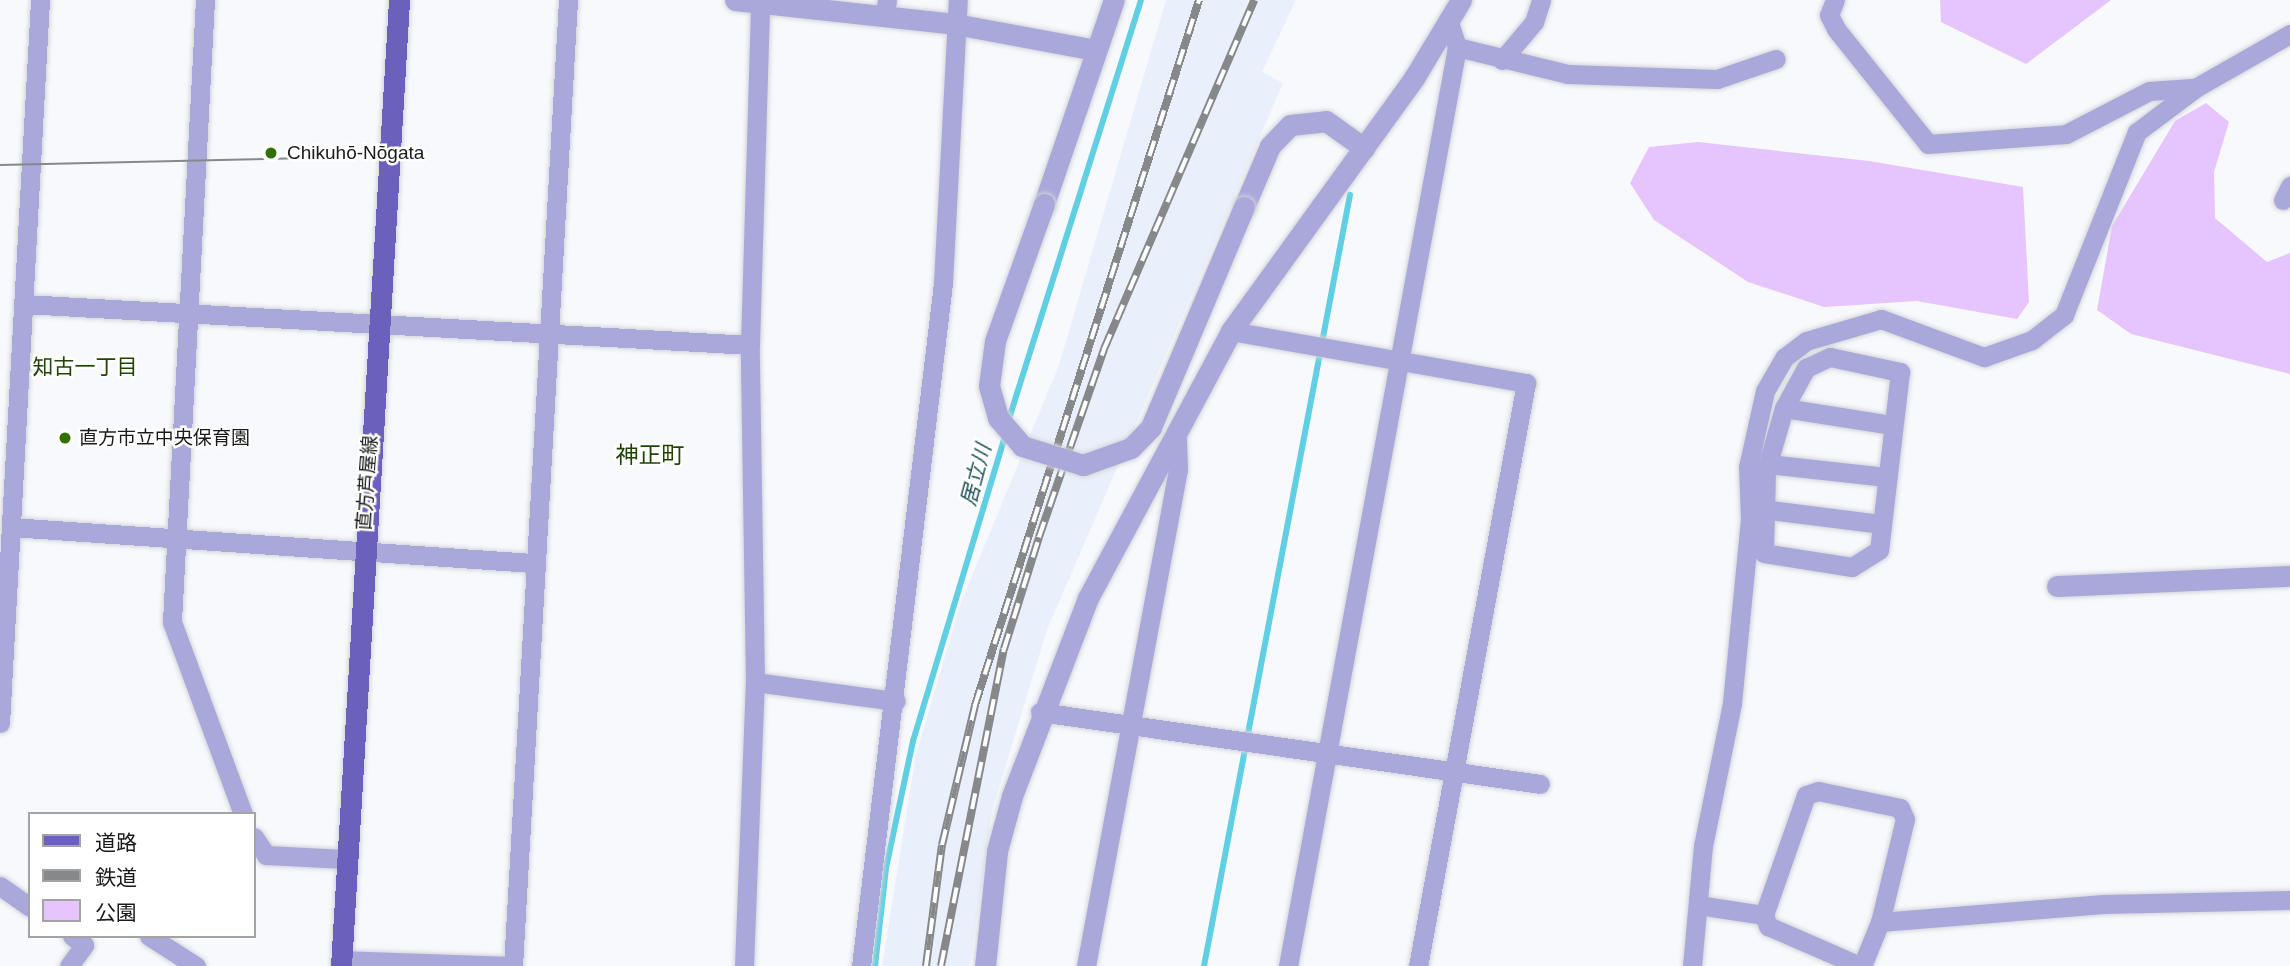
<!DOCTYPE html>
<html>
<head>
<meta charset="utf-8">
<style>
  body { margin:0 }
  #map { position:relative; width:2290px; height:966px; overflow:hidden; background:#f7f9fd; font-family:Helvetica,"Noto Sans JP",sans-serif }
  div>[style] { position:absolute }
  .built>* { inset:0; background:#eaf0fb }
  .green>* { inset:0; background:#e6c4fe }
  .stream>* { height:6px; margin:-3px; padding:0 3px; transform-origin:3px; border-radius:3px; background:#60cfe3 }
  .roads { filter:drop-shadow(0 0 2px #d3d5d9) drop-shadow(0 0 2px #d3d5d9) }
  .minor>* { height:19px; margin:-9.5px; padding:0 9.5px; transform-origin:9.5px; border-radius:9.5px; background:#aaa8db }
  .tertiary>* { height:21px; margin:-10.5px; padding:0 10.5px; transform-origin:10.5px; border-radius:10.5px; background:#aaa8db }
  .primary>* { height:21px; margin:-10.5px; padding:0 10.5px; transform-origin:10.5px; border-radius:10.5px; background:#6b60bc }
  .tram>* { height:2px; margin:-1px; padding:0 1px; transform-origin:1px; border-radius:1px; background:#86888a }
  .rail>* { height:8px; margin-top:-4px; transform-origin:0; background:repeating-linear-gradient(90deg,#fff 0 16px,#86888a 0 32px); box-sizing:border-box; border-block:2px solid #86888a }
  .bridges { filter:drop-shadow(0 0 2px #d3d5d9) drop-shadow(0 0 2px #d3d5d9) }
  .tertiary-bridge>* { height:21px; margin:-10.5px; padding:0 10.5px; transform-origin:10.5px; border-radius:10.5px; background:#aaa8db }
  .dots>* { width:19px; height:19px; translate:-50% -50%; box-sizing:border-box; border:4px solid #fff; border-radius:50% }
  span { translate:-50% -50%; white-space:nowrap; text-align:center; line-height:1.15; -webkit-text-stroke:5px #fff; paint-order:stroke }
  .poi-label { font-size:19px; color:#191a1b }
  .left { translate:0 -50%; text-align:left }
  .street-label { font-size:19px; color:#191a1b }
  .neighbourhood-label { font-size:21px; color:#1e4402 }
  .water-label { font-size:21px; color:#1e4e57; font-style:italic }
  .quarter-label { font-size:23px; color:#1e4402 }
  .legend { position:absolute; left:28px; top:812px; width:228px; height:126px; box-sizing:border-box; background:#fff; border:2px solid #a3a3a4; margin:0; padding:9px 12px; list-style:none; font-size:21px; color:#191a1b }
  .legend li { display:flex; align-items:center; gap:14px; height:35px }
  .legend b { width:35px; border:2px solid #a3a3a4 }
</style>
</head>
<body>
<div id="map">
  <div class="built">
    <i style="clip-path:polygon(1166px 0,1296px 0,1262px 72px,1283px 83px,1047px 630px,992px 811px,970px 966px,882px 966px,916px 754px,960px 605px,1059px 365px)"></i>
  </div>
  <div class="green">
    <i style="clip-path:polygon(1940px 0,2111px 0,2026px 64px,1941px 22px)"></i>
    <i style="clip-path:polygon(2206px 103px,2229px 122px,2214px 172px,2215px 218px,2267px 262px,2290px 253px,2290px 374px,2131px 334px,2097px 310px,2112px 226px,2175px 121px)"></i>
    <i style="clip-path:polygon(1698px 142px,1869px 161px,2023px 187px,2029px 302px,2017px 319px,1917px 301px,1824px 307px,1748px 282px,1654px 220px,1630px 183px,1649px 147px)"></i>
  </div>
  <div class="stream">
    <i style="left:1008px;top:422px;width:442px;rotate:-72.5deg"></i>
    <i style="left:875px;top:966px;width:99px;rotate:-83.6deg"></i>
    <i style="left:886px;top:868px;width:130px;rotate:-78deg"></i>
    <i style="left:913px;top:741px;width:323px;rotate:-73.2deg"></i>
    <i style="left:1204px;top:966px;width:785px;rotate:-79.28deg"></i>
  </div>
  <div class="roads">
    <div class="minor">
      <i style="left:205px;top:0;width:623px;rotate:93.04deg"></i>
      <i style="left:172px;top:622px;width:205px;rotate:69.7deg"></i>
      <i style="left:1835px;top:0;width:16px;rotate:112deg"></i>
      <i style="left:1829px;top:15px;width:16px;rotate:63deg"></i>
      <i style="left:1836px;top:29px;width:147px;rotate:51.3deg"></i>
      <i style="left:1928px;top:144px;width:138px;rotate:-4.1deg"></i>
      <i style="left:2066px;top:134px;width:93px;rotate:-27.4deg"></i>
      <i style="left:2149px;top:91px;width:43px;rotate:-4deg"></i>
      <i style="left:884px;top:16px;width:16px;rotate:-79deg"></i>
      <i style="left:1457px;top:47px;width:114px;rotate:13.7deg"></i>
      <i style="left:1568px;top:74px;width:149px;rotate:1.9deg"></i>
      <i style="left:1717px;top:79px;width:62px;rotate:-18.7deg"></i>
      <i style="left:1502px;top:60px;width:50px;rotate:-49.9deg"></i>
      <i style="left:1534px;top:22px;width:23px;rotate:-72deg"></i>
      <i style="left:2283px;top:200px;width:16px;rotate:-63deg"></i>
      <i style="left:24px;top:304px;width:727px;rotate:3.23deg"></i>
      <i style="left:1231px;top:331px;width:300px;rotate:10deg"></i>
      <i style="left:1526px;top:383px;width:593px;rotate:100.49deg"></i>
      <i style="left:1830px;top:357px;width:72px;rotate:12.1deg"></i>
      <i style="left:1900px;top:372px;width:179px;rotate:96.7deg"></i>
      <i style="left:1879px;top:550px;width:32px;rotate:148deg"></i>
      <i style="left:1852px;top:567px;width:89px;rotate:-171deg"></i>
      <i style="left:1764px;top:553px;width:83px;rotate:-88.6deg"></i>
      <i style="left:1766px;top:470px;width:65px;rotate:-73.8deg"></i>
      <i style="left:1784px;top:408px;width:46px;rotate:-61.2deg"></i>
      <i style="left:1806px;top:368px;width:26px;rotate:-25deg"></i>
      <i style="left:1784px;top:408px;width:110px;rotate:8.9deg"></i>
      <i style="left:1768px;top:464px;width:119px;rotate:6.3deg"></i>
      <i style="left:1754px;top:508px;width:127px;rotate:7.2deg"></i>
      <i style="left:11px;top:527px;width:523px;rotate:3.95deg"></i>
      <i style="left:755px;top:682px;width:142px;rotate:7.7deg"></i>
      <i style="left:1040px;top:712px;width:505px;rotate:8.19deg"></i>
      <i style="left:0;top:723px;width:724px;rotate:-86.83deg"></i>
      <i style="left:254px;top:837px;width:22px;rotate:56deg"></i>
      <i style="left:266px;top:855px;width:79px;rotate:2.9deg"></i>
      <i style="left:0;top:886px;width:37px;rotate:35deg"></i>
      <i style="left:1698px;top:905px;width:67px;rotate:8.6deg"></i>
      <i style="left:1764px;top:915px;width:12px;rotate:70deg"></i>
      <i style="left:1768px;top:926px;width:100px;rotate:23.5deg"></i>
      <i style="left:1764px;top:915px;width:127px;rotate:-70.7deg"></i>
      <i style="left:1806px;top:795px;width:13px;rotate:-18deg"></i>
      <i style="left:1818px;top:791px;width:84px;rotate:11.7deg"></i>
      <i style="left:1900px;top:808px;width:12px;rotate:66deg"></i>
      <i style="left:1905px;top:819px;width:106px;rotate:103.6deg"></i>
      <i style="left:149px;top:936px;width:56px;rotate:32.6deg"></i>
      <i style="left:341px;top:960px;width:169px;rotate:2deg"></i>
      <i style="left:69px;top:966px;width:26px;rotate:-54deg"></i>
      <i style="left:84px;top:945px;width:15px;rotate:-143deg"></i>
      <i style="left:513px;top:966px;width:968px;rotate:-86.74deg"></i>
      <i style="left:744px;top:966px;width:284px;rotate:-87.8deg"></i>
      <i style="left:755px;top:682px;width:337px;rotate:-90.9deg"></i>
      <i style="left:750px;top:345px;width:345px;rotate:-88.3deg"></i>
      <i style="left:861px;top:966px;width:688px;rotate:-83.15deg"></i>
      <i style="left:943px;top:283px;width:283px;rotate:-87deg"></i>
      <i style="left:1086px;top:966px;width:505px;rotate:-79.51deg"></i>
      <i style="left:1178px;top:469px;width:38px;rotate:-92deg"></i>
      <i style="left:1288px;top:966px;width:934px;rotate:-79.58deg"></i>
      <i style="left:1457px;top:47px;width:26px;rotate:-108deg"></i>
      <i style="left:1692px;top:966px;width:121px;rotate:-84.8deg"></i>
      <i style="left:1703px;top:846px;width:146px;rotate:-78.5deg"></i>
      <i style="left:1732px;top:703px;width:186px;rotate:-84.4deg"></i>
      <i style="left:1750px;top:518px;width:51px;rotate:-92.2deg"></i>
      <i style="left:1748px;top:467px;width:78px;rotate:-77.4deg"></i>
      <i style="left:1765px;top:391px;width:39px;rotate:-60deg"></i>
      <i style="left:1785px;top:357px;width:26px;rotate:-37deg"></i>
      <i style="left:1806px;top:341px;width:78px;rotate:-16.3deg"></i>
      <i style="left:1881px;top:319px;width:110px;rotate:20.3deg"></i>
      <i style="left:1984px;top:357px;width:51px;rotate:-19.5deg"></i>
      <i style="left:2032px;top:340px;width:41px;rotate:-38deg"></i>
      <i style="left:2064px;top:315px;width:197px;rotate:-68.3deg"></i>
      <i style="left:2137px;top:132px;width:75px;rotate:-36.9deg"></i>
      <i style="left:2197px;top:87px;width:107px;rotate:-29.7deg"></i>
      <i style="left:1862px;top:966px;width:48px;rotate:-67.8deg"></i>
      <i style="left:1880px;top:922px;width:224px;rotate:-4.6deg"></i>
      <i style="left:2103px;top:904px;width:187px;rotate:-1.2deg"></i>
    </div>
    <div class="tertiary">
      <i style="left:735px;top:0;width:221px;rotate:6.2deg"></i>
      <i style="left:955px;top:24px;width:142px;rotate:10.5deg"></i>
      <i style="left:1044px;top:204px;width:216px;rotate:-71.1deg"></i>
      <i style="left:1244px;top:207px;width:66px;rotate:-66.9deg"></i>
      <i style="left:1270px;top:146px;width:29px;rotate:-46deg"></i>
      <i style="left:1290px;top:125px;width:36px;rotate:-6deg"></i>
      <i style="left:1326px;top:121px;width:47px;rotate:35.4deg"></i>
      <i style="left:2057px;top:586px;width:233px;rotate:-2.5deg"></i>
      <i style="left:985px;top:966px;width:116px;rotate:-84deg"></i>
      <i style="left:997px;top:851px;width:57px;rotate:-74.7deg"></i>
      <i style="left:1012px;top:796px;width:212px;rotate:-69deg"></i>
      <i style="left:1088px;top:598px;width:303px;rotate:-61.8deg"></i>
      <i style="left:1231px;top:331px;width:312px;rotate:-54.1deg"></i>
      <i style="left:1414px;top:78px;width:91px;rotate:-58.9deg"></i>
    </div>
    <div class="primary">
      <i style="left:341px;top:966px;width:968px;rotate:-86.56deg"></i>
    </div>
  </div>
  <div class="tram">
    <i style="left:0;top:165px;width:353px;rotate:-1.3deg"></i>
  </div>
  <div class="rail">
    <i style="left:926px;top:966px;width:122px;rotate:-82.5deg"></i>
    <i style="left:942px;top:845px;width:144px;rotate:-76.7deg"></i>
    <i style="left:975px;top:705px;width:740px;rotate:-72.37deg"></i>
    <i style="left:941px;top:966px;width:323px;rotate:-78.8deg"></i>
    <i style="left:1004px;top:649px;width:117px;rotate:-72.6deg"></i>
    <i style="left:1039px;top:537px;width:199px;rotate:-70.9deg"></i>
    <i style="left:1104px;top:349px;width:380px;rotate:-66.7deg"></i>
  </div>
  <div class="bridges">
    <div class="tertiary-bridge">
      <i style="left:1044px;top:204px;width:145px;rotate:109.7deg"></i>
      <i style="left:995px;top:341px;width:45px;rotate:97.6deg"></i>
      <i style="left:989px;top:386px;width:33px;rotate:74deg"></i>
      <i style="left:998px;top:418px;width:37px;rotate:49deg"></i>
      <i style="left:1022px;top:446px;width:64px;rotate:17.3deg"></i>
      <i style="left:1083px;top:465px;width:51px;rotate:-19.5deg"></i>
      <i style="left:1131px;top:448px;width:29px;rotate:-46deg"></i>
      <i style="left:1151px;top:427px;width:239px;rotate:-67.1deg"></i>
    </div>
  </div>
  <div class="dots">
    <i style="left:271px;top:153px;background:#347000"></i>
    <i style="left:65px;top:438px;background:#347000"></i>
  </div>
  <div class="poi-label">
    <span class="left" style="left:287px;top:153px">Chikuhō-Nōgata</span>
    <span class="left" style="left:79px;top:438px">直方市立中央保育園</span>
  </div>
  <div class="street-label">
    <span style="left:367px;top:483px;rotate:-86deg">直方芦屋線</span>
  </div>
  <div class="neighbourhood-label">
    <span style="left:85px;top:367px">知古一丁目</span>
  </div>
  <div class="water-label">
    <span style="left:976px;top:475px;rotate:-75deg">居立川</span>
  </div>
  <div class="quarter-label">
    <span style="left:650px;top:455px">神正町</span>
  </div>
  <ul class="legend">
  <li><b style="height:9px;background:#6b60bc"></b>道路</li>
  <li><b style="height:9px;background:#86888a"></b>鉄道</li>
  <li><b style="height:19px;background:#e6c4fe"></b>公園</li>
  </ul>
</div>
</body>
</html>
